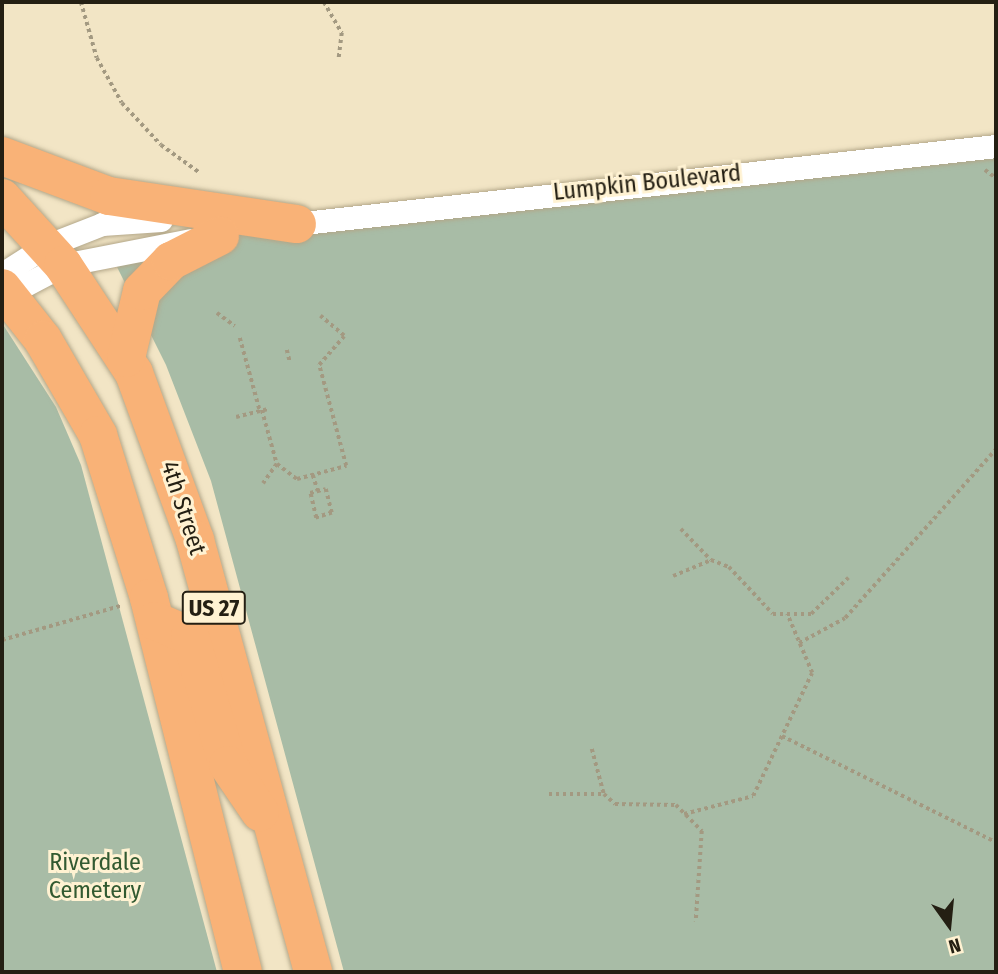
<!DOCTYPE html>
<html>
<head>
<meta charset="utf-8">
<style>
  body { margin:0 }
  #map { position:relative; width:998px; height:974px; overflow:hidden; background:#f2e5c5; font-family:"Fira Sans Condensed",sans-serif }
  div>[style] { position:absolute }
  .green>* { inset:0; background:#a8bca6 }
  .path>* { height:3.5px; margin-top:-1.75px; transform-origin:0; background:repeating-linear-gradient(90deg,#a39981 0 3.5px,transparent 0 7px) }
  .roads { filter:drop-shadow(0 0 2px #b3a789) drop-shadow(0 0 2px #b3a789) }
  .street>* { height:23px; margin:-11.5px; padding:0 11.5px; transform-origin:11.5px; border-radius:11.5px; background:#fff }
  .highway>* { height:38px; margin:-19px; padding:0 19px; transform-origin:19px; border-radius:19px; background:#f9b277 }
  span { translate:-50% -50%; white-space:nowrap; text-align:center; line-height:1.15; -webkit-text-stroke:6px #fff2d2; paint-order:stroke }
  .shield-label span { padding:2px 5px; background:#fff2d2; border:2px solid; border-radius:5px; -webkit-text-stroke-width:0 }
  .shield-label { font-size:23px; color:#241f13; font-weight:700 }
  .street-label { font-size:24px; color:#241f13 }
  .park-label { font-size:24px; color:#325a31 }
  .frame { position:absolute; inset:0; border:4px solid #241f13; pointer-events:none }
  .north { position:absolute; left:914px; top:890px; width:70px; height:70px; -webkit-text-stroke:5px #fff2d2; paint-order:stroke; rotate:165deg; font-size:19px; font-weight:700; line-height:28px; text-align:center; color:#241f13 }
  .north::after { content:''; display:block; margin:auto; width:24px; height:32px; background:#241f13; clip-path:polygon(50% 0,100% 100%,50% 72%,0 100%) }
</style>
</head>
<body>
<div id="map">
  <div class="green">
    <i style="clip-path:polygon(996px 146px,996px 972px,344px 972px,211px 481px,166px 365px,110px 253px,314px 221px)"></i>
    <i style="clip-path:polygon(2px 323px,56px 407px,81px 465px,217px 972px,2px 972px)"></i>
  </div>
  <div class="path">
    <i style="left:81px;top:2px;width:58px;rotate:74.1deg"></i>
    <i style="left:97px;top:58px;width:51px;rotate:60.9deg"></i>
    <i style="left:122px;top:103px;width:57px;rotate:47.1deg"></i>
    <i style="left:161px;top:145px;width:48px;rotate:35.7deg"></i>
    <i style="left:324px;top:2px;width:36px;rotate:60deg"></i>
    <i style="left:342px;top:33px;width:26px;rotate:97deg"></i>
    <i style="left:985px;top:170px;width:14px;rotate:36deg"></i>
    <i style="left:217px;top:313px;width:22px;rotate:36deg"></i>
    <i style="left:240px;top:338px;width:76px;rotate:74.7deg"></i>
    <i style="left:287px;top:350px;width:12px;rotate:76deg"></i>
    <i style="left:262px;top:410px;width:56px;rotate:74.5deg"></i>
    <i style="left:277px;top:464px;width:24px;rotate:125deg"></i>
    <i style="left:236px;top:417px;width:32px;rotate:-14deg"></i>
    <i style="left:277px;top:464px;width:25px;rotate:37deg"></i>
    <i style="left:297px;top:479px;width:51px;rotate:-14.9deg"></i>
    <i style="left:346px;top:466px;width:105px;rotate:-105deg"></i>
    <i style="left:319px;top:365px;width:38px;rotate:-49deg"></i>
    <i style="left:344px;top:336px;width:31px;rotate:-140deg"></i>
    <i style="left:313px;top:475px;width:17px;rotate:73deg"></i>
    <i style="left:326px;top:489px;width:25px;rotate:76deg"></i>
    <i style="left:332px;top:513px;width:17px;rotate:163deg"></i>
    <i style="left:316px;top:518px;width:26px;rotate:-103deg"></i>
    <i style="left:310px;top:493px;width:16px;rotate:-14deg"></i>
    <i style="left:681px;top:529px;width:43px;rotate:45.9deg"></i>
    <i style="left:673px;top:576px;width:41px;rotate:-22.8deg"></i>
    <i style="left:711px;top:560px;width:19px;rotate:21deg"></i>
    <i style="left:729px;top:567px;width:64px;rotate:46.9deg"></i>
    <i style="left:773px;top:614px;width:38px"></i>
    <i style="left:811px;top:614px;width:52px;rotate:-44.2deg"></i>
    <i style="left:2px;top:640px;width:123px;rotate:-16.1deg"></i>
    <i style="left:799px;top:643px;width:52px;rotate:-28.5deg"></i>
    <i style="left:845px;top:618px;width:227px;rotate:-48.2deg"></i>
    <i style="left:782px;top:736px;width:239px;rotate:26.4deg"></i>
    <i style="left:592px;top:749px;width:47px;rotate:75.1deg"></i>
    <i style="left:604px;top:794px;width:15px;rotate:42deg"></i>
    <i style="left:615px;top:804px;width:61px;rotate:0.9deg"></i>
    <i style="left:676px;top:805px;width:37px;rotate:45deg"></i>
    <i style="left:702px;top:831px;width:91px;rotate:93.8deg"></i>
    <i style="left:549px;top:794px;width:55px"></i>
    <i style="left:684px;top:814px;width:71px;rotate:-14.6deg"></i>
    <i style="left:753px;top:796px;width:136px;rotate:-64.4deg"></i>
    <i style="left:812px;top:673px;width:64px;rotate:-113deg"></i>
  </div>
  <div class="roads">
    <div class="street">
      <i style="left:286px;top:225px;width:714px;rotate:-6.35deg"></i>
      <i style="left:2px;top:274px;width:52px;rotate:-32.5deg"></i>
      <i style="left:46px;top:246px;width:60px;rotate:-21.4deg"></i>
      <i style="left:102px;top:224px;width:59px;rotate:-3.9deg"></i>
      <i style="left:8px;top:294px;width:62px;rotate:-27.8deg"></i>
      <i style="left:63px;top:265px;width:129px;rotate:-11.1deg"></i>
    </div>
    <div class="highway">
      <i style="left:2px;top:156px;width:114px;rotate:20.5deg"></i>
      <i style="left:109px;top:196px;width:190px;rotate:8.5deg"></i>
      <i style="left:2px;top:198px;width:91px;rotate:47.7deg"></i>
      <i style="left:63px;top:265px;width:129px;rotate:56.7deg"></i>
      <i style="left:134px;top:373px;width:178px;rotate:69.9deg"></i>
      <i style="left:195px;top:540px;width:448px;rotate:74.7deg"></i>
      <i style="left:2px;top:288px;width:66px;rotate:51.7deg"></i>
      <i style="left:43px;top:340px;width:110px;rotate:59.9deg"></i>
      <i style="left:98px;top:435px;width:171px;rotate:72.6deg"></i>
      <i style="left:149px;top:598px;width:386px;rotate:75.9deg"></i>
      <i style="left:126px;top:358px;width:69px;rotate:-76.6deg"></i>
      <i style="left:142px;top:291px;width:42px;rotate:-46deg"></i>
      <i style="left:171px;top:261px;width:55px;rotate:-27deg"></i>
      <i style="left:155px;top:621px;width:38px;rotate:23deg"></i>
      <i style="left:190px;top:636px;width:134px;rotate:73.6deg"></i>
      <i style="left:228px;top:765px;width:57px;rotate:55.8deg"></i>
    </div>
  </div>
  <div class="shield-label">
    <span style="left:214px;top:608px">US 27</span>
  </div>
  <div class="street-label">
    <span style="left:647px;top:183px;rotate:-6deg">Lumpkin Boulevard</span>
    <span style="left:183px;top:508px;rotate:72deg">4th Street</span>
  </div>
  <div class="park-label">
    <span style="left:95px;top:877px">Riverdale<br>Cemetery</span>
  </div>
  <div class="frame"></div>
  <div class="north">N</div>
</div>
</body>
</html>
